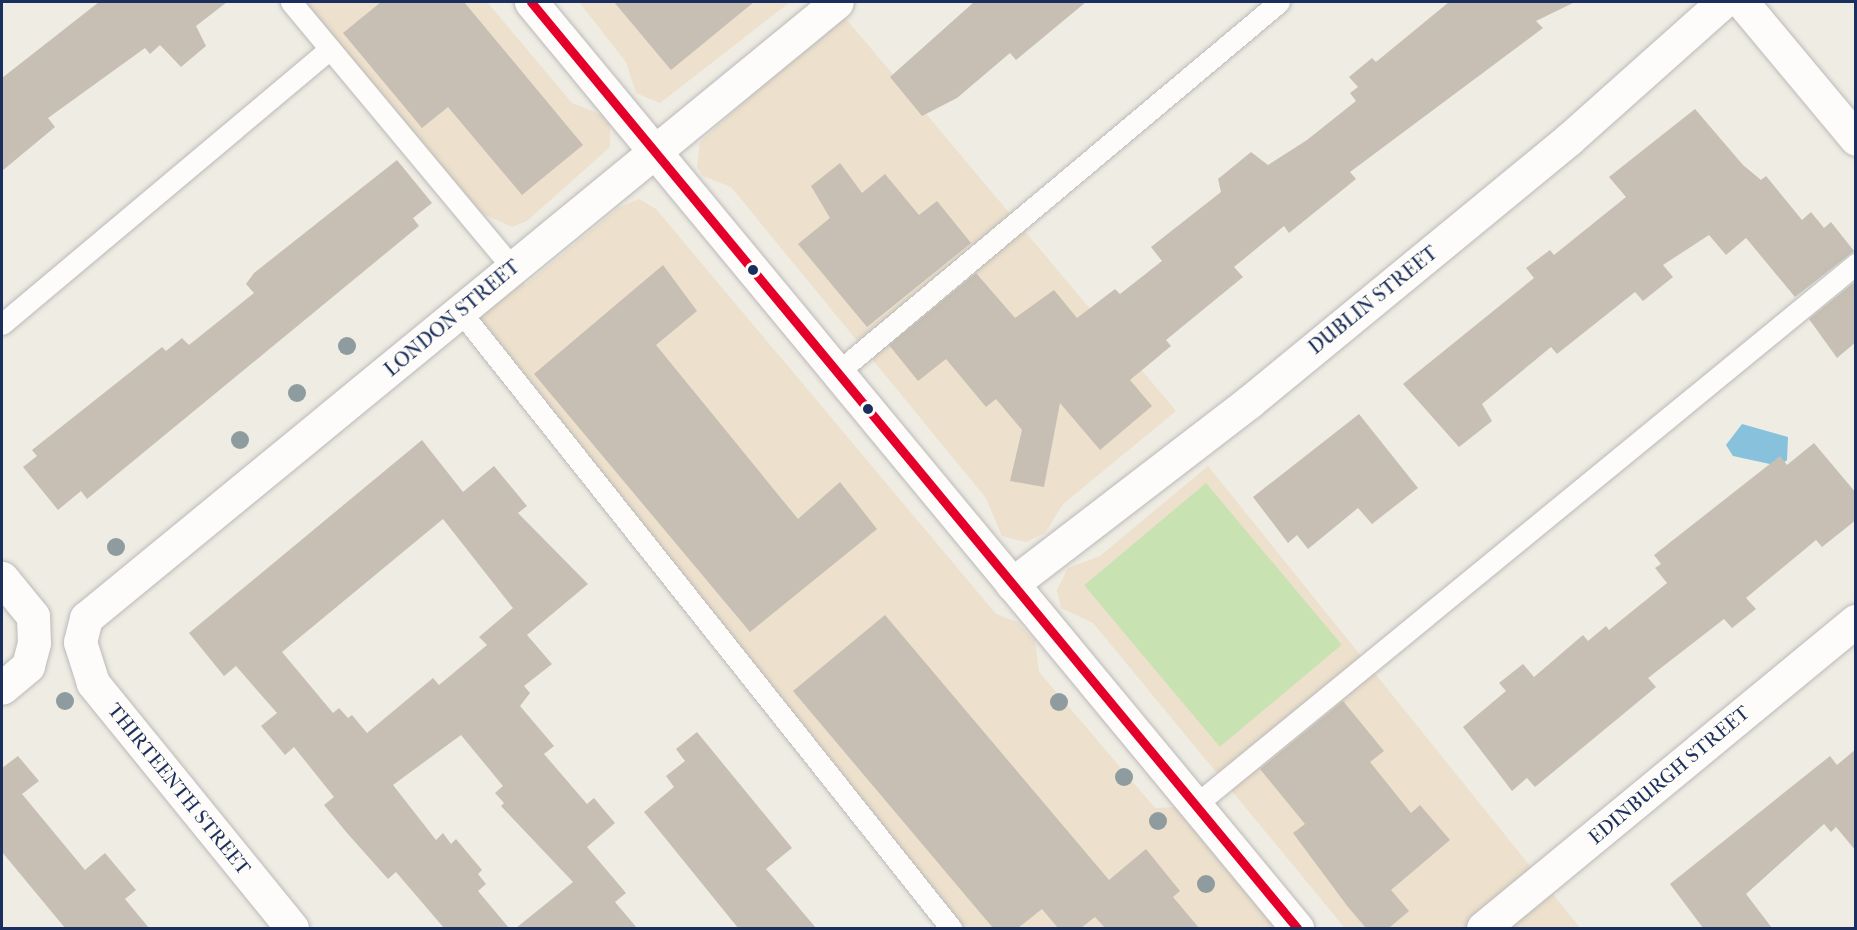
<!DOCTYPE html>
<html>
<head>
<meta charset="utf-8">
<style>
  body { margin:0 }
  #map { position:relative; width:1857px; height:930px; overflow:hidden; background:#efece3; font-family:"IM FELL French Canon",serif }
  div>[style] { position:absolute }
  .built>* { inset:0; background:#ede0cc }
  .green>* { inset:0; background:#c8e2b1; transform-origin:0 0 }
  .water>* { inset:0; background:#87c1db }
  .building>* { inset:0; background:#c7bfb3 }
  .roads { filter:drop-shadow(0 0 2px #babab9) drop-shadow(0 0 2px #babab9) }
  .lane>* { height:21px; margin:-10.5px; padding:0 10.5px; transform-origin:10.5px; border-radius:10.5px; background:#fdfcfb }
  .street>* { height:33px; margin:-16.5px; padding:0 16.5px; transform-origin:16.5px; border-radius:16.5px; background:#fdfcfb }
  .secondary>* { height:33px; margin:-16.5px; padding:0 16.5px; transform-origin:16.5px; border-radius:16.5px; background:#fdfcfb }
  .bus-1>* { height:9px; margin:-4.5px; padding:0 4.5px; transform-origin:4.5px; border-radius:4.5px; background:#e4002b }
  .trees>* { width:18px; height:18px; margin:-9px; border-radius:50%; background:#8e9c9f }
  .dots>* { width:16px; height:16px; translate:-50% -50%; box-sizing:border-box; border:3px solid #fdfcf7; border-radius:50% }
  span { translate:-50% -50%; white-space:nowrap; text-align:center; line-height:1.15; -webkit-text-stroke:4.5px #fdfcf7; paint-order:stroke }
  .street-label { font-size:20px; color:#1b2f5e }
  .frame { position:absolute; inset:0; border:3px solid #1b2f5e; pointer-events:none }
</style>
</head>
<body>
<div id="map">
  <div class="built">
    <i style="clip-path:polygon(291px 2px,487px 2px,572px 103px,602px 115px,610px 125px,610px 147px,527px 221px,512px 227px,481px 213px,471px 218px)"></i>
    <i style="clip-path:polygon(579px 2px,790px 2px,660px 103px,636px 93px,626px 62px)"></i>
    <i style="clip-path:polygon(842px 14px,1176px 411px,1063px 504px,1045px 533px,1026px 542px,1002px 536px,986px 498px,731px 187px,703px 176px,697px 167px,700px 142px)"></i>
    <i style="clip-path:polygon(639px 199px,656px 209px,996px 614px,1017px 622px,1035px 641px,1039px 672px,1155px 808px,1194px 806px,1297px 928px,951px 928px,460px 311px,513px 268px,525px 285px,618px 208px)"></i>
    <i style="clip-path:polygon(1208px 466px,1580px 928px,1345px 928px,1093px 623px,1061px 608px,1057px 590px,1068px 568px,1100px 556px)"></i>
  </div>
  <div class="green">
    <i style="left:1206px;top:483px;width:211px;height:159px;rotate:50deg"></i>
  </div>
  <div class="water">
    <i style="clip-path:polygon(1742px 424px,1788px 437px,1787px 460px,1779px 466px,1733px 456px,1726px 445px)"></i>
  </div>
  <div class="building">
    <i style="clip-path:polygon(99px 2px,227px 2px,196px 26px,206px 46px,181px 67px,160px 45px,150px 54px,145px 48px,48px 118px,55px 127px,2px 171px,2px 78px)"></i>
    <i style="clip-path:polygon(381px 2px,464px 2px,583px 145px,522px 195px,448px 107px,422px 128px,343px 33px)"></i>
    <i style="clip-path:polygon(614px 2px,754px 2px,671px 70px)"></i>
    <i style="clip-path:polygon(974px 2px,1086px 2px,1016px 60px,1010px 53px,957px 98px,922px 116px,890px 77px)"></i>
    <i style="clip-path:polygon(1449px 2px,1575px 2px,1536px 21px,1543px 28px,1350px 172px,1356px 179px,1289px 233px,1284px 226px,1234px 267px,1243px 277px,1166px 340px,1171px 346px,1130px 380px,1152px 406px,1100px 450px,1060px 403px,1044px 487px,1010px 481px,1022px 430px,996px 399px,986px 407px,946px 359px,918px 381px,889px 345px,976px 273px,1015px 318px,1054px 290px,1077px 318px,1115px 289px,1120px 294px,1162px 261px,1151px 247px,1221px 192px,1218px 179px,1251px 152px,1268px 165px,1307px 140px,1356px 101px,1350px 93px,1358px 87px,1349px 77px,1372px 58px,1376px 62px)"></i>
    <i style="clip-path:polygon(1695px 109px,1743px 165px,1761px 180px,1766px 176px,1802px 220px,1811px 212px,1824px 228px,1831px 222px,1854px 251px,1795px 297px,1746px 238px,1726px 255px,1709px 235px,1663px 265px,1673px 277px,1643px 301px,1635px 292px,1557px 354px,1551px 347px,1482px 404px,1492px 421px,1459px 447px,1403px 384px,1534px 278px,1526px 268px,1550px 250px,1554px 255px,1626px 197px,1609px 177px)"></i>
    <i style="clip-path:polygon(397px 160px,432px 203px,413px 218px,419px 226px,87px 499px,81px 491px,58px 510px,23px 467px,37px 456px,32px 450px,162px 347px,166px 351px,182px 338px,189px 345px,254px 293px,246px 284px,254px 273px)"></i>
    <i style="clip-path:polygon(840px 163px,862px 193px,885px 174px,919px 215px,937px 201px,971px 243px,867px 327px,798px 244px,830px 218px,811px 186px)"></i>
    <i style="clip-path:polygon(663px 265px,697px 311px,656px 345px,798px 519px,840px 482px,877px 529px,750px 632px,534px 374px)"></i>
    <i style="clip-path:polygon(1856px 281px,1856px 342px,1837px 358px,1809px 319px)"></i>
    <i style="clip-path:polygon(1359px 414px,1418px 488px,1372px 524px,1358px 508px,1308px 549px,1297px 535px,1288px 543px,1253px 497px)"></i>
    <i style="clip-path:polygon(evenodd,422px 440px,463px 492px,494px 466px,527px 506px,518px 513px,588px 584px,527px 635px,552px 664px,524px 686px,530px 693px,520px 706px,554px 746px,544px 754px,587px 804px,594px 798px,615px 823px,587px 847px,626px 893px,615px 902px,637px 928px,516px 928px,573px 882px,501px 806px,504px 803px,495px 793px,503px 786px,461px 735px,393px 785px,436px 840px,443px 833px,451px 844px,456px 839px,482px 870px,478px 874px,486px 884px,478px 891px,509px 928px,444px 928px,396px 872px,388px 879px,347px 833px,324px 805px,334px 797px,294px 747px,285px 755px,261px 726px,277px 713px,236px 666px,224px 676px,189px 633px,422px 440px,443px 519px,513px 608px,479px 637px,487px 645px,439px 685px,433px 678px,367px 733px,352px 715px,348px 718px,339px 708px,333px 713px,282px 652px,443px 519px)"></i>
    <i style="clip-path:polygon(1814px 443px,1856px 493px,1856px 520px,1822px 547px,1816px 540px,1746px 598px,1756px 609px,1732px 628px,1724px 619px,1648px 678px,1656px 687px,1535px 787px,1527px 778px,1512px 791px,1463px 727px,1506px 691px,1499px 683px,1523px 664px,1534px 677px,1583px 635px,1588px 641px,1606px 626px,1609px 630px,1667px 583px,1655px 568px,1661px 564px,1654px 555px,1780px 456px,1787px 465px)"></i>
    <i style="clip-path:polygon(885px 615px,1109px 880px,1146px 849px,1180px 891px,1173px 897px,1199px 928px,1105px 928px,1095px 917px,1081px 928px,1058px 928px,1042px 909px,1018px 928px,993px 928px,793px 691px)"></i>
    <i style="clip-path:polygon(1343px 701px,1384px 751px,1370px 762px,1411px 813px,1420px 805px,1450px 840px,1391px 890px,1409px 911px,1389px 928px,1366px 928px,1348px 907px,1293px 833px,1305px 824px,1260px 769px)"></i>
    <i style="clip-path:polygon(697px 732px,792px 848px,766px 869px,816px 928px,738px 928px,644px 812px,674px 787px,666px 776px,685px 761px,676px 749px)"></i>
    <i style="clip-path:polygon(1856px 749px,1856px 851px,1836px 827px,1831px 832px,1824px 824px,1746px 894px,1772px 928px,1703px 928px,1670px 884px,1830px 756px,1837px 765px)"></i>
    <i style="clip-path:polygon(18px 756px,39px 781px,22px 794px,85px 870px,105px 853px,136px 890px,125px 899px,149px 928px,65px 928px,2px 852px,2px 768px)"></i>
  </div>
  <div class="roads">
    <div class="lane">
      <i style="left:291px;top:2px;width:346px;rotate:50.2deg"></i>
      <i style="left:460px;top:311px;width:789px;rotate:51.49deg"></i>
      <i style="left:2px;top:324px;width:428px;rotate:-40deg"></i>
      <i style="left:839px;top:371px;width:574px;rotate:-39.98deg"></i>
      <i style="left:1194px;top:806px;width:856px;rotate:-39.31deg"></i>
    </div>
    <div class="street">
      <i style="left:1742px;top:2px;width:178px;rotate:50.2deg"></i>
      <i style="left:2px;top:578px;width:49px;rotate:50.8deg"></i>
      <i style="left:33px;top:616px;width:27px;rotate:88deg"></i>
      <i style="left:34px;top:643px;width:24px;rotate:105deg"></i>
      <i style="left:28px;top:666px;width:34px;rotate:140deg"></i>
      <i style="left:1012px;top:584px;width:299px;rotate:-37.5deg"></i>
      <i style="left:1249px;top:402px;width:414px;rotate:-39.4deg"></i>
      <i style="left:1569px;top:139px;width:206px;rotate:-41.7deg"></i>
      <i style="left:292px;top:928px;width:316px;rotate:-129.1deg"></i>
      <i style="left:93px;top:683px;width:43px;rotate:-107.6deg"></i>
      <i style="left:80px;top:642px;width:25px;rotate:-76deg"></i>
      <i style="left:86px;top:618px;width:971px;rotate:-39.36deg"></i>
      <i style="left:1483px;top:928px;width:483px;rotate:-39.5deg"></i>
    </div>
    <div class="secondary">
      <i style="left:531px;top:2px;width:1202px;rotate:50.4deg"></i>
    </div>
  </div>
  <div class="bus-1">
    <i style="left:531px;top:2px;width:1202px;rotate:50.4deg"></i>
  </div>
  <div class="trees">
    <i style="left:347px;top:346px"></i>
    <i style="left:297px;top:393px"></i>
    <i style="left:240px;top:440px"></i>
    <i style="left:116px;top:547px"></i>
    <i style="left:65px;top:701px"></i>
    <i style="left:1059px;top:702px"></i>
    <i style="left:1124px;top:777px"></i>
    <i style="left:1158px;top:821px"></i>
    <i style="left:1206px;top:884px"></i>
  </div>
  <div class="dots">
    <i style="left:753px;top:270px;background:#1b2f5e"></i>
    <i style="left:868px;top:409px;background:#1b2f5e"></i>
  </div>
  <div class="street-label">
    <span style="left:1373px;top:300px;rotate:-39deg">DUBLIN STREET</span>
    <span style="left:452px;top:318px;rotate:-40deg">LONDON STREET</span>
    <span style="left:1669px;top:775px;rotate:-40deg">EDINBURGH STREET</span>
    <span style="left:179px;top:789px;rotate:51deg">THIRTEENTH STREET</span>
  </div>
  <div class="frame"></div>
</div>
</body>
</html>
